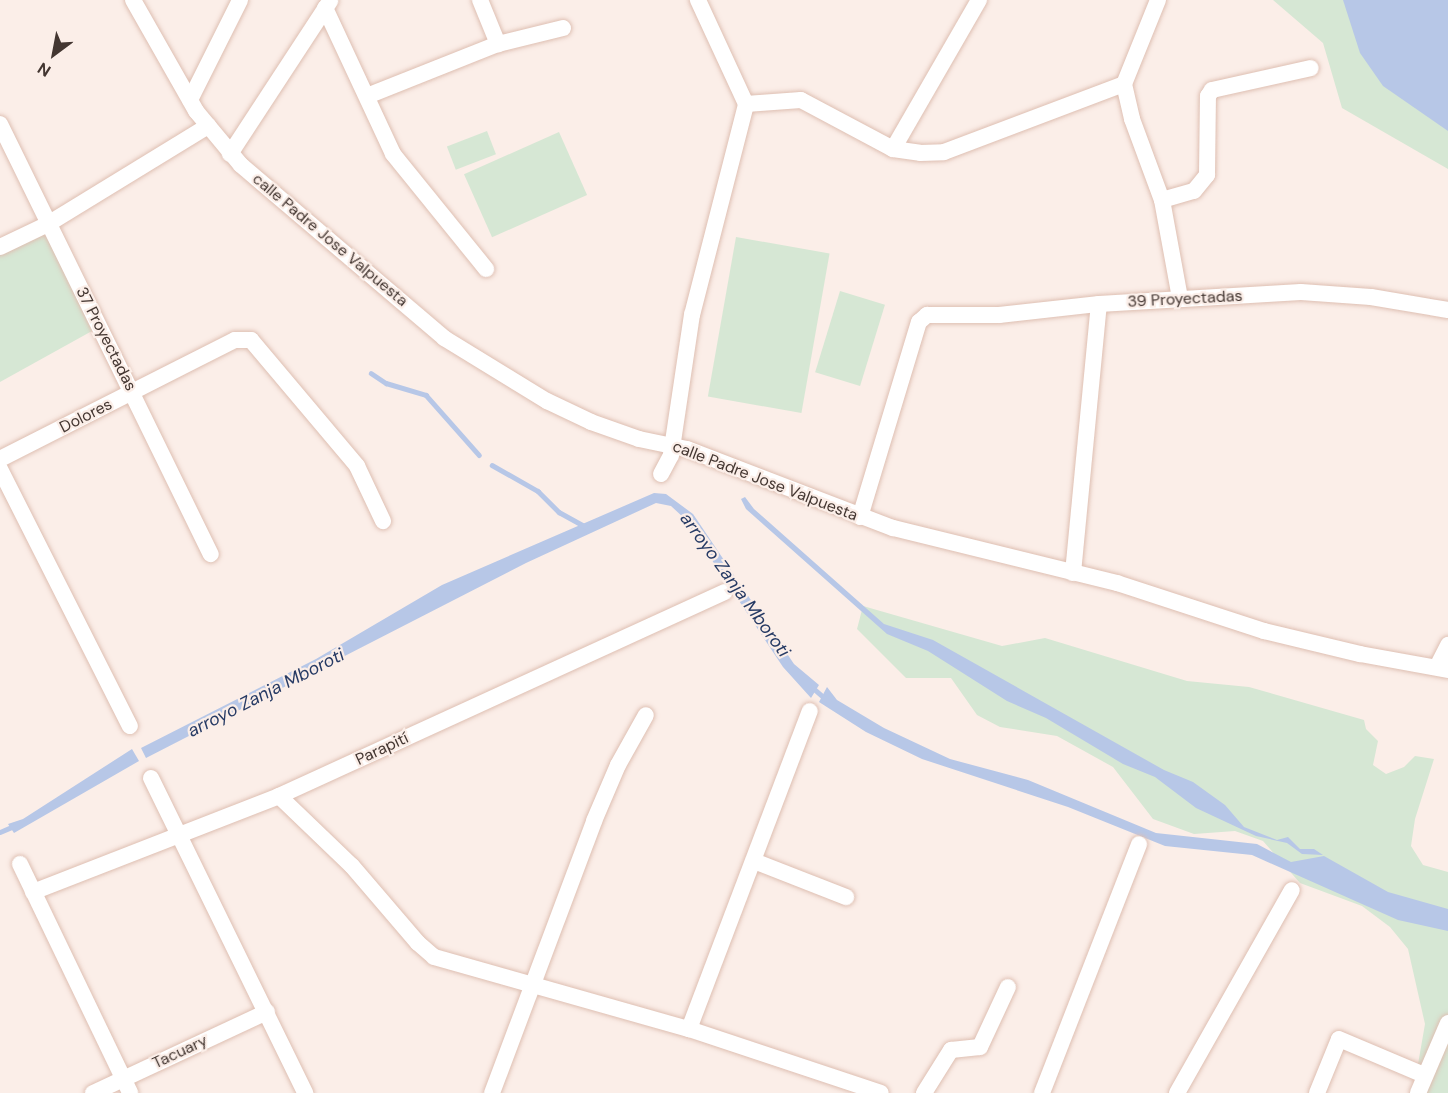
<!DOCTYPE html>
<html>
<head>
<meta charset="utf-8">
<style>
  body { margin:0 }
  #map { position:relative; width:1448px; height:1093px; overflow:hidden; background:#fbeee8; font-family:"DM Sans",sans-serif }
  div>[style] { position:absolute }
  .green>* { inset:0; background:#d6e7d4; transform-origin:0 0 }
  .water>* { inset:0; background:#b7c7e7 }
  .stream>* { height:4.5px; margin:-2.25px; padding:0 2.25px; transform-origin:2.25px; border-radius:2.25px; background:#b7c7e7 }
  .roads { filter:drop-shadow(0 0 2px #debfb2) drop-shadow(0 0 2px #debfb2) }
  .minor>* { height:16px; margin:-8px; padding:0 8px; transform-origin:8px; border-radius:8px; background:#fff }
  span { translate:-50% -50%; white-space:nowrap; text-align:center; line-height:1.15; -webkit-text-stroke:4.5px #fbeee8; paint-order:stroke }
  .street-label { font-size:16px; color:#433631 }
  .water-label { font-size:18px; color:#263a64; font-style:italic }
  .north { position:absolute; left:24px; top:24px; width:60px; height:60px; -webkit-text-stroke:4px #fbeee8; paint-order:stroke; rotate:212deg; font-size:16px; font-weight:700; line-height:24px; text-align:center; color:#433631 }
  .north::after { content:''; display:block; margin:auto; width:21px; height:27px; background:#433631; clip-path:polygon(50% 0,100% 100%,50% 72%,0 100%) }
</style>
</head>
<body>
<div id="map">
  <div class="green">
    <i style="clip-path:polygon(1273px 0,1448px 0,1448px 169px,1342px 108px,1323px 43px)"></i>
    <i style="left:487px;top:131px;width:25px;height:43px;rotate:69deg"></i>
    <i style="left:559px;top:132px;width:69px;height:104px;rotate:66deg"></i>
    <i style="clip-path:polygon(44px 230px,92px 331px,0 382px,0 253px)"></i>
    <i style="left:736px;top:237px;width:95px;height:162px;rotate:10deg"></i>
    <i style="left:840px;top:291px;width:47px;height:85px;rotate:17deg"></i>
    <i style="clip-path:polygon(863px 606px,1002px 646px,1045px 638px,1187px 681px,1249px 687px,1364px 720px,1366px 729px,1378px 741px,1373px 765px,1386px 774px,1404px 767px,1415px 756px,1434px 759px,1415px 819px,1411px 846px,1423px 865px,1448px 872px,1448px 1093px,1413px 1093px,1425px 1024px,1408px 949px,1390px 927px,1362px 906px,1300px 883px,1263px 841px,1235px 831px,1194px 834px,1153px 819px,1113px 767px,1057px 736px,1000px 727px,977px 715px,951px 678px,906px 678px,857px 629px)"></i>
  </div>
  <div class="water">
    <i style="clip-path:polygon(1343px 0,1448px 0,1448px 131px,1383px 86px,1360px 53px)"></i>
    <i style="clip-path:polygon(654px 493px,666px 494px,693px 514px,794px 664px,819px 685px,811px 698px,783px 667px,684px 518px,671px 506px,656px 503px,526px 563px,146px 758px,141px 748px,316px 659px,442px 585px)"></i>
    <i style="clip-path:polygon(745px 497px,754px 509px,884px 624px,933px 640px,1164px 770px,1193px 782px,1225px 805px,1244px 827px,1277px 840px,1288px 837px,1300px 849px,1314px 849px,1323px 855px,1302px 854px,1287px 843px,1256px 836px,1196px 808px,1155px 777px,1123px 764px,1046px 718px,1007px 701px,928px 651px,887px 634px,746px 509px,741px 499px)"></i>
    <i style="clip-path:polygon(827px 687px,837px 700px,884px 728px,950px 759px,1028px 780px,1156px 833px,1257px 844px,1291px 862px,1324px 856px,1388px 892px,1448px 909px,1448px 931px,1398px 920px,1252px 855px,1165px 846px,1068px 807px,922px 759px,866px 732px,819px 702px)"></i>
    <i style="clip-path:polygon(132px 749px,139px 761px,14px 833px,8px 824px,23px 819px)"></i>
  </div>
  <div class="stream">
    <i style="left:371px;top:373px;width:18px;rotate:34deg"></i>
    <i style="left:386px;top:383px;width:42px;rotate:16.7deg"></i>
    <i style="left:426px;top:395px;width:80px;rotate:48.5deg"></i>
    <i style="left:492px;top:465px;width:53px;rotate:29.5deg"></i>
    <i style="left:538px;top:491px;width:30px;rotate:45deg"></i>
    <i style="left:559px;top:512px;width:29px;rotate:29deg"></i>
    <i style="left:812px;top:687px;width:18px;rotate:41deg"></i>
    <i style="left:0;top:832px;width:15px;rotate:-23deg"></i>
  </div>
  <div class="roads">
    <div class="minor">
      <i style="left:133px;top:0;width:128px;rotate:60.4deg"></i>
      <i style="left:196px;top:111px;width:70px;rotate:50.2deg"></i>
      <i style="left:241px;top:165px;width:267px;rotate:40.4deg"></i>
      <i style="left:444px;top:338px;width:121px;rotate:31.5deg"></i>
      <i style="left:547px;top:401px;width:49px;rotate:25.5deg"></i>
      <i style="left:591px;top:422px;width:51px;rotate:19.5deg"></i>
      <i style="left:639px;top:439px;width:49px;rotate:11.8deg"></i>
      <i style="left:687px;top:449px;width:221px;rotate:21deg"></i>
      <i style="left:893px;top:528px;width:231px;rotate:13.8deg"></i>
      <i style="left:1117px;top:583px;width:155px;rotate:18.1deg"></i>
      <i style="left:1264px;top:631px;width:99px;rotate:13.5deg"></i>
      <i style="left:1360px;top:654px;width:89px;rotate:10.3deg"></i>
      <i style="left:480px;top:0;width:48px;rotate:67.8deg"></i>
      <i style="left:1158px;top:0;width:91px;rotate:112deg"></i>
      <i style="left:1124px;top:84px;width:36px;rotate:77deg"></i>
      <i style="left:1132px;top:119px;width:86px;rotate:69.7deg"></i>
      <i style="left:1162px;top:200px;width:100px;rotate:79.6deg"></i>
      <i style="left:325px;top:8px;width:161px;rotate:65deg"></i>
      <i style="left:393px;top:154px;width:148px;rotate:51deg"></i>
      <i style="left:367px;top:96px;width:141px;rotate:-21.7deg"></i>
      <i style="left:498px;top:44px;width:67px;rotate:-13.8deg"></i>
      <i style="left:190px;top:100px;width:112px;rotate:-63.4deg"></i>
      <i style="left:746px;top:104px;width:55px;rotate:-4.2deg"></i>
      <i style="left:801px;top:100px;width:104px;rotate:28deg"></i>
      <i style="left:893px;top:149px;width:27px;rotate:8deg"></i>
      <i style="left:920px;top:153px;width:24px;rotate:-2deg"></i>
      <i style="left:944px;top:152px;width:192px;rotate:-20.7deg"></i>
      <i style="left:0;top:124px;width:479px;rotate:63.9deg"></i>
      <i style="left:893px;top:149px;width:172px;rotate:-60deg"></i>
      <i style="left:230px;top:154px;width:183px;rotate:-56.8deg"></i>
      <i style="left:1162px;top:200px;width:33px;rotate:-16deg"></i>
      <i style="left:1194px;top:191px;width:21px;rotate:-51deg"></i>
      <i style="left:1207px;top:175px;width:79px;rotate:-89.3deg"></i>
      <i style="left:1208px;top:96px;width:7px;rotate:-56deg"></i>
      <i style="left:1212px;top:90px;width:101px;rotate:-12.5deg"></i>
      <i style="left:0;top:247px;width:53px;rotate:-25.6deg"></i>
      <i style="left:48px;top:224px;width:188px;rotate:-31.5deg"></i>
      <i style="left:0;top:459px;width:263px;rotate:-26.9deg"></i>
      <i style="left:235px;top:340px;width:16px"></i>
      <i style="left:251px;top:340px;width:165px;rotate:49.9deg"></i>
      <i style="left:357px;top:466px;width:61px;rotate:64.7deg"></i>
      <i style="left:0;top:469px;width:288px;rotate:63.2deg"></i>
      <i style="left:661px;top:474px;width:21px;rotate:-62deg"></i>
      <i style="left:671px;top:455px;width:142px;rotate:-81.5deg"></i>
      <i style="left:692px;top:315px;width:218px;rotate:-75.6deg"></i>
      <i style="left:746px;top:104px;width:115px;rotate:-114.8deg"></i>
      <i style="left:860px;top:517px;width:204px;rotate:-73.2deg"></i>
      <i style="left:919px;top:322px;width:11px;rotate:-41deg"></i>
      <i style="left:927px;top:315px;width:72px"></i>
      <i style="left:999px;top:315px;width:101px;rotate:-6.3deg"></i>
      <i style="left:1099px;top:304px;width:202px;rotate:-3.4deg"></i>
      <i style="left:1301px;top:292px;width:70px;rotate:4.1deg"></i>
      <i style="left:1371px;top:297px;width:78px;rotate:9.6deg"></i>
      <i style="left:1073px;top:573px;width:270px;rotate:-84.5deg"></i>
      <i style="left:1437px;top:667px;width:25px;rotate:-63deg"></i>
      <i style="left:151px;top:778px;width:351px;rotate:63.9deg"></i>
      <i style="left:279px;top:796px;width:101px;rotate:43.8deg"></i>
      <i style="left:352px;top:866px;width:101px;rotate:49.4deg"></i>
      <i style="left:418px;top:943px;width:21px;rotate:41deg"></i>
      <i style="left:434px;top:957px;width:265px;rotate:15.8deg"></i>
      <i style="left:689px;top:1029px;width:202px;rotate:18.4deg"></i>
      <i style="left:754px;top:861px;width:99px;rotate:21.4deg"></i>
      <i style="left:20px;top:864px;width:254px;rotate:64.3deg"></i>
      <i style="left:33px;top:892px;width:264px;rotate:-21.3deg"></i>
      <i style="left:279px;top:796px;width:490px;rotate:-24.6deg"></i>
      <i style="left:689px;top:1029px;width:340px;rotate:-69.2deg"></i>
      <i style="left:93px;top:1093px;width:192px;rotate:-25deg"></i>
      <i style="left:492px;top:1093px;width:290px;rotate:-69.4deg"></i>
      <i style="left:594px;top:821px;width:61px;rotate:-66.8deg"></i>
      <i style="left:618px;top:765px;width:57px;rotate:-60.8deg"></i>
      <i style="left:924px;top:1093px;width:51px;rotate:-57.9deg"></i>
      <i style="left:951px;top:1050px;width:29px;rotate:-6deg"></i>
      <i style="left:980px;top:1047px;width:66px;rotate:-65deg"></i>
      <i style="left:1042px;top:1093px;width:267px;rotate:-68.7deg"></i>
      <i style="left:1177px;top:1093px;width:233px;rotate:-60.5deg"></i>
      <i style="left:1317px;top:1093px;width:58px;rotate:-67.8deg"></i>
      <i style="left:1339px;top:1039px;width:92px;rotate:23deg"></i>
      <i style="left:1418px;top:1093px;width:76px;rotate:-66.8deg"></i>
    </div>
  </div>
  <div class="street-label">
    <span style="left:330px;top:240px;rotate:40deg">calle Padre Jose Valpuesta</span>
    <span style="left:1185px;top:299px;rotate:-3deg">39 Proyectadas</span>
    <span style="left:106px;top:339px;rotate:63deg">37 Proyectadas</span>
    <span style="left:86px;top:416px;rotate:-27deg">Dolores</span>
    <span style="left:765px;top:481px;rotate:21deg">calle Padre Jose Valpuesta</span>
    <span style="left:382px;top:749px;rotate:-25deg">Parapití</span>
    <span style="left:180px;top:1052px;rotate:-25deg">Tacuary</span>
  </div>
  <div class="water-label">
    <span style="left:735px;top:585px;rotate:54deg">arroyo Zanja Mboroti</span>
    <span style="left:266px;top:693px;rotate:-27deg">arroyo Zanja Mboroti</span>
  </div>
  <div class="north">N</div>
</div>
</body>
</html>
